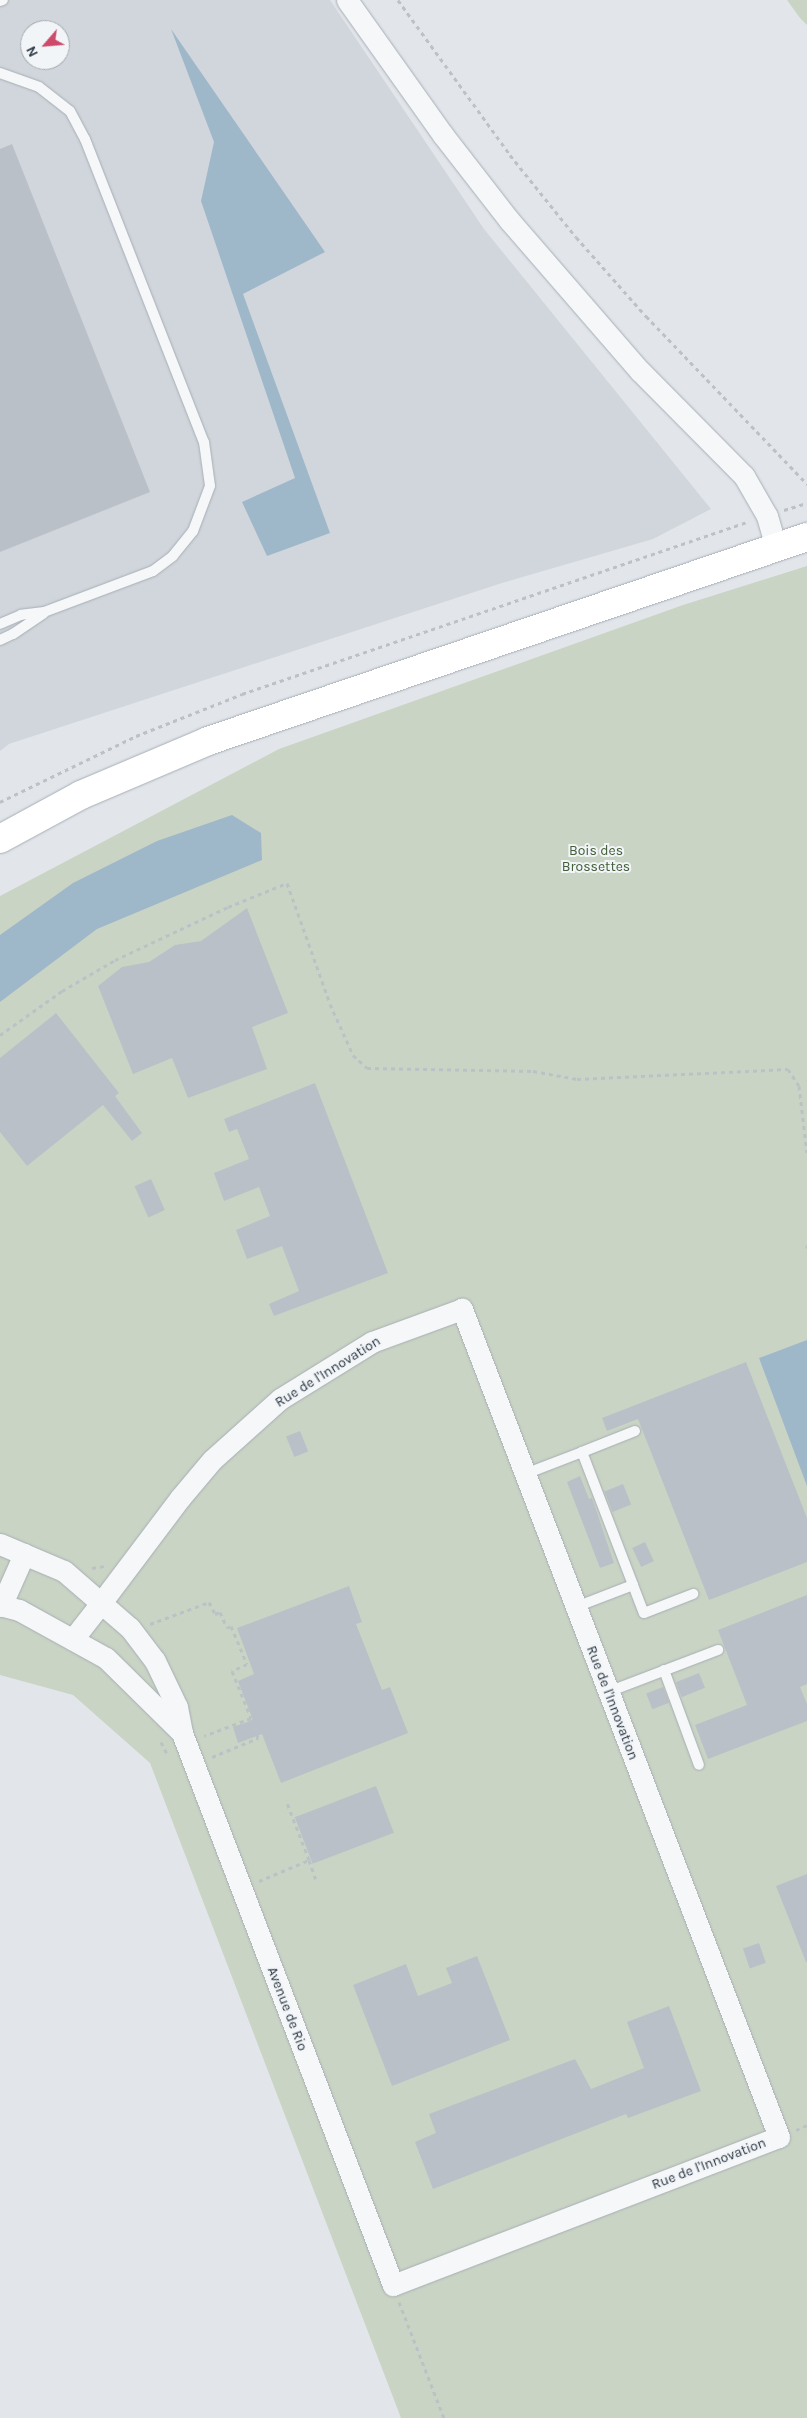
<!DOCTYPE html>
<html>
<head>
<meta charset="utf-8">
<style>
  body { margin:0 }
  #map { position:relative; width:807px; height:2418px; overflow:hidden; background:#e2e6eb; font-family:Karla,sans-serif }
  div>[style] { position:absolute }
  .built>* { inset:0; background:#d1d6dc }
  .green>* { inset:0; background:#cad4c4 }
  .water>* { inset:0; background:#9eb8ca }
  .building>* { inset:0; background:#bac0c7; transform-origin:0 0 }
  .path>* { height:3px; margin-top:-1.5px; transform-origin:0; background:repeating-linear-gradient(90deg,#bcc1c6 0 4px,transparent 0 8px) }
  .roads { filter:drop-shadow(0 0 1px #a7aeb5) drop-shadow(0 0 1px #a7aeb5) }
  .lane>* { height:10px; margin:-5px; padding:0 5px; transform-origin:5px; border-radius:5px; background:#f5f7f9 }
  .street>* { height:21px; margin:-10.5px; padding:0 10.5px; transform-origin:10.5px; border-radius:10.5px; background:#f5f7f9 }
  .primary>* { height:28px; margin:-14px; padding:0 14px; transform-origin:14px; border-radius:14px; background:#fff }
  span { translate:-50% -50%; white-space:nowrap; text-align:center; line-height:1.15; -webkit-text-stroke:4px #f2f5f8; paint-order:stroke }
  .park-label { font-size:14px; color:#435e38 }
  .street-label { font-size:14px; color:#2b3642 }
  .north { position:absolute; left:20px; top:20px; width:50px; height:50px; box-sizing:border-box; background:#f2f5f8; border:1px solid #a2a9af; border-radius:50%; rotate:243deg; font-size:14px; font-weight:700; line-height:20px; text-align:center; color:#2b3642 }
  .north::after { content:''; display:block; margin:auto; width:18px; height:22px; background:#cd4a6b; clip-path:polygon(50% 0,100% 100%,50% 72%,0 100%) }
</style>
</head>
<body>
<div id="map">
  <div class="built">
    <i style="clip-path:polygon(evenodd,0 0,330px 0,484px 229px,711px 509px,653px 539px,502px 583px,9px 744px,0 751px,0 0,30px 30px,60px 30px,60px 60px,30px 60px,30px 30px)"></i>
  </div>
  <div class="green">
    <i style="clip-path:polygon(787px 0,807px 0,807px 25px,800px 18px)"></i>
    <i style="clip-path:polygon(807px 566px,807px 2418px,401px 2418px,150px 1763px,73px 1695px,0 1675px,0 896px,279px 749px,683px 605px)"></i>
  </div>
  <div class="water">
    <i style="clip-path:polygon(171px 29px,325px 252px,243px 294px,330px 533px,267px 556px,242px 502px,295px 478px,201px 201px,214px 142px)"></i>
    <i style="clip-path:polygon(232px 815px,261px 833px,262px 860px,97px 929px,0 1002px,0 935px,73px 883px,157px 841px)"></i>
    <i style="clip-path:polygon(807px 1340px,807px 1486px,759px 1358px)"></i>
  </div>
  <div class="building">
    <i style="clip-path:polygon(12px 144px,150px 492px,0 552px,0 149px)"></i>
    <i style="clip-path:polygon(247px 908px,288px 1013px,252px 1027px,267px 1069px,188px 1098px,172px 1058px,133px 1074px,98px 986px,122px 967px,149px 962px,175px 945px,201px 941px)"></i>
    <i style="clip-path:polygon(56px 1013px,119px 1093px,115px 1096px,142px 1133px,132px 1141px,103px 1105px,27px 1166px,0 1132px,0 1058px)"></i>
    <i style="clip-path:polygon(315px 1083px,388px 1273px,274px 1316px,269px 1304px,299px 1291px,282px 1246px,247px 1259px,236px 1230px,270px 1216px,259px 1187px,224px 1201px,214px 1173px,249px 1159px,237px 1129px,229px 1132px,224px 1119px)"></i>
    <i style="left:151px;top:1179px;width:34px;height:18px;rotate:66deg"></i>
    <i style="clip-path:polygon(746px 1362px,807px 1518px,807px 1562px,709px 1600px,638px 1419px,607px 1431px,602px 1418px)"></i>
    <i style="left:300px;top:1431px;width:22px;height:15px;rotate:68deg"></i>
    <i style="clip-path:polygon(580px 1476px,589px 1499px,592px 1498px,614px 1563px,600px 1568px,567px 1482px)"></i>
    <i style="left:623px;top:1484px;width:22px;height:20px;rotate:68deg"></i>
    <i style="left:645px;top:1542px;width:21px;height:14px;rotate:65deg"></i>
    <i style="clip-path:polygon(349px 1586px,362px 1622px,356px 1624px,382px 1690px,390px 1687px,408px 1733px,281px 1783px,262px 1734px,238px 1743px,233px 1727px,253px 1720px,238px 1681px,254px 1674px,237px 1628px)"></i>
    <i style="clip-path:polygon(807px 1595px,807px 1684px,800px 1687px,807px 1704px,807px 1721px,708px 1759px,695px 1725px,747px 1705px,718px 1630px)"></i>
    <i style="left:699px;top:1673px;width:16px;height:25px;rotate:68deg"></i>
    <i style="left:663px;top:1687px;width:17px;height:18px;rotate:69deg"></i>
    <i style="left:376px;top:1786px;width:50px;height:87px;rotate:69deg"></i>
    <i style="clip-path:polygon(807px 1874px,807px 1962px,806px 1962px,776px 1886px)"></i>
    <i style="left:759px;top:1943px;width:21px;height:17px;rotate:71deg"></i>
    <i style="clip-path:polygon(477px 1956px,510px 2040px,392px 2086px,353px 1985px,406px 1964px,418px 1996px,452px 1983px,446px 1968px)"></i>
    <i style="clip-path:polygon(669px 2006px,701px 2091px,628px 2118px,626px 2114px,433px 2189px,415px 2142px,436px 2133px,429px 2114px,575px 2059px,591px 2089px,644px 2068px,627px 2022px)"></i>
  </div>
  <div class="path">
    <i style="left:398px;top:0;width:191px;rotate:54.1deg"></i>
    <i style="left:510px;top:155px;width:105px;rotate:51.2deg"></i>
    <i style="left:576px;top:237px;width:106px;rotate:48.5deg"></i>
    <i style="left:646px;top:316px;width:233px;rotate:46.2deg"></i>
    <i style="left:784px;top:510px;width:24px;rotate:-17deg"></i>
    <i style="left:0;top:802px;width:151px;rotate:-25.9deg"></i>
    <i style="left:136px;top:736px;width:114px;rotate:-21.6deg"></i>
    <i style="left:242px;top:694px;width:533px;rotate:-18.81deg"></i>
    <i style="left:0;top:1035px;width:76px;rotate:-35.4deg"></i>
    <i style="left:62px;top:991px;width:61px;rotate:-30.3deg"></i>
    <i style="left:115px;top:960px;width:125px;rotate:-25.1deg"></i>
    <i style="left:228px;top:907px;width:64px;rotate:-22.1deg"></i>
    <i style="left:287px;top:883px;width:128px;rotate:70.4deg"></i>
    <i style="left:330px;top:1004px;width:56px;rotate:65.7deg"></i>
    <i style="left:353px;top:1055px;width:19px;rotate:43deg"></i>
    <i style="left:367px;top:1068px;width:166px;rotate:1deg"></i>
    <i style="left:533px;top:1071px;width:45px;rotate:10.3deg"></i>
    <i style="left:577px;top:1079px;width:211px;rotate:-2.7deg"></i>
    <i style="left:788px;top:1069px;width:20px;rotate:57deg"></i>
    <i style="left:799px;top:1086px;width:67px;rotate:83.2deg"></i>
    <i style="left:807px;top:1245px;width:3px;rotate:90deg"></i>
    <i style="left:92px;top:1568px;width:12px;rotate:-9deg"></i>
    <i style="left:150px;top:1624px;width:63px;rotate:-20.4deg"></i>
    <i style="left:209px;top:1602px;width:13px;rotate:63deg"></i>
    <i style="left:215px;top:1614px;width:5px;rotate:-22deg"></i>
    <i style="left:220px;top:1612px;width:17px;rotate:66deg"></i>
    <i style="left:227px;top:1628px;width:4px;rotate:-27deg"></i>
    <i style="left:231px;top:1626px;width:41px;rotate:67.2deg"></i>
    <i style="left:247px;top:1664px;width:17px;rotate:155deg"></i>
    <i style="left:232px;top:1671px;width:51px;rotate:68deg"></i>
    <i style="left:251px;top:1718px;width:50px;rotate:159deg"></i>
    <i style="left:161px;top:1742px;width:13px;rotate:63deg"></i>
    <i style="left:212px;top:1757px;width:50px;rotate:-22.4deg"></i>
    <i style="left:258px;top:1738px;width:21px;rotate:-109deg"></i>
    <i style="left:309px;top:1860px;width:21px;rotate:71deg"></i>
    <i style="left:259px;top:1881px;width:54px;rotate:-22.8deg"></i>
    <i style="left:309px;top:1860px;width:64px;rotate:-111deg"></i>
    <i style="left:796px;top:2130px;width:12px;rotate:-24deg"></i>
    <i style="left:399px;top:2302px;width:124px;rotate:68.8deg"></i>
  </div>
  <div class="roads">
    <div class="lane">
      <i style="left:0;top:1px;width:3px;rotate:-18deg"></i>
      <i style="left:0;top:73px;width:41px;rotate:19.7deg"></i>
      <i style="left:39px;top:87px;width:39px;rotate:38deg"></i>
      <i style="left:70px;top:111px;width:32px;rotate:62deg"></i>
      <i style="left:85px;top:139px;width:326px;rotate:68.6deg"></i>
      <i style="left:204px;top:442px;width:44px;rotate:82.2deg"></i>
      <i style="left:210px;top:486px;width:48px;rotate:110.7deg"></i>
      <i style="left:193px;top:531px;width:32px;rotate:129deg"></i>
      <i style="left:173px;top:556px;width:25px;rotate:143deg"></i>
      <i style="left:153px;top:571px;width:116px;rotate:159.4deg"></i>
      <i style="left:44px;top:612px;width:23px;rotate:173deg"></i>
      <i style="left:21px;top:615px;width:23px;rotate:157deg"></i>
      <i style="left:0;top:640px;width:14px;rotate:-25deg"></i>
      <i style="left:13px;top:634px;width:37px;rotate:-34deg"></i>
      <i style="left:582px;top:1452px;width:57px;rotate:-21.6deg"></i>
      <i style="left:525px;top:1474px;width:61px;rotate:-21.1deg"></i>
      <i style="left:582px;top:1452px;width:142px;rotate:69deg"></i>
      <i style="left:633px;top:1585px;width:61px;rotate:158.9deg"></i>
      <i style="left:633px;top:1585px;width:30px;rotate:69deg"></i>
      <i style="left:644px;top:1613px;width:53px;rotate:-21.2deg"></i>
      <i style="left:664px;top:1670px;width:101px;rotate:69.8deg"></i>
      <i style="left:608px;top:1692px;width:118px;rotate:-20.9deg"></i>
    </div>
    <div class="street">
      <i style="left:347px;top:0;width:166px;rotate:54.6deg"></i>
      <i style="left:443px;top:135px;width:108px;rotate:52.2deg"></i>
      <i style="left:509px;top:220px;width:200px;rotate:49.1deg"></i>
      <i style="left:640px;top:371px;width:148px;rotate:45.3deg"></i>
      <i style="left:744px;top:476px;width:46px;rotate:60.1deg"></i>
      <i style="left:767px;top:516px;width:32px;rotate:74deg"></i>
      <i style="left:0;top:1544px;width:69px;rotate:22.9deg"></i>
      <i style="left:64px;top:1571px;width:49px;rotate:40.9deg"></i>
      <i style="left:101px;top:1603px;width:38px;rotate:41deg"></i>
      <i style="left:130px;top:1628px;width:41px;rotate:52.9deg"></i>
      <i style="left:155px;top:1661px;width:51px;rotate:64.4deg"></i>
      <i style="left:177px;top:1707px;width:26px;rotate:79deg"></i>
      <i style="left:182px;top:1733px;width:591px;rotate:69.08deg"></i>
      <i style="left:393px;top:2285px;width:413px;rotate:-21deg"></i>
      <i style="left:779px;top:2137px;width:887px;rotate:-110.95deg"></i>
      <i style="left:462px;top:1309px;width:96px;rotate:159.9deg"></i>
      <i style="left:372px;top:1342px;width:108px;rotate:148.2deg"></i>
      <i style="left:280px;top:1399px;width:91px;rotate:138.1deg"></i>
      <i style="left:212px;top:1460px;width:50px;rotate:130.1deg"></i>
      <i style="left:180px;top:1498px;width:131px;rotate:127deg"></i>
      <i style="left:101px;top:1603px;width:46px;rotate:127.9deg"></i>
      <i style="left:0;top:1605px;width:20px;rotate:15deg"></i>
      <i style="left:19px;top:1610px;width:99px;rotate:28.9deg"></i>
      <i style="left:106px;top:1658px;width:107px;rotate:44.6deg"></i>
      <i style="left:1px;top:1606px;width:57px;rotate:-66.1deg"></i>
    </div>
    <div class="primary">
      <i style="left:0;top:839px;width:92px;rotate:-28.5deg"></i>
      <i style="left:81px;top:795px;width:138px;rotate:-23deg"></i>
      <i style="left:208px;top:741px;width:633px;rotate:-18.81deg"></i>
    </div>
  </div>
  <div class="park-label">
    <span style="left:596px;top:859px">Bois des<br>Brossettes</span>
  </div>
  <div class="street-label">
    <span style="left:328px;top:1372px;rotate:-32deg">Rue de l'Innovation</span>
    <span style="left:612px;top:1703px;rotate:69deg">Rue de l'Innovation</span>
    <span style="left:287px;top:2009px;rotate:69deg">Avenue de Rio</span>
    <span style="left:709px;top:2164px;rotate:-21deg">Rue de l'Innovation</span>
  </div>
  <div class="north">N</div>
</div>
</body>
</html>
